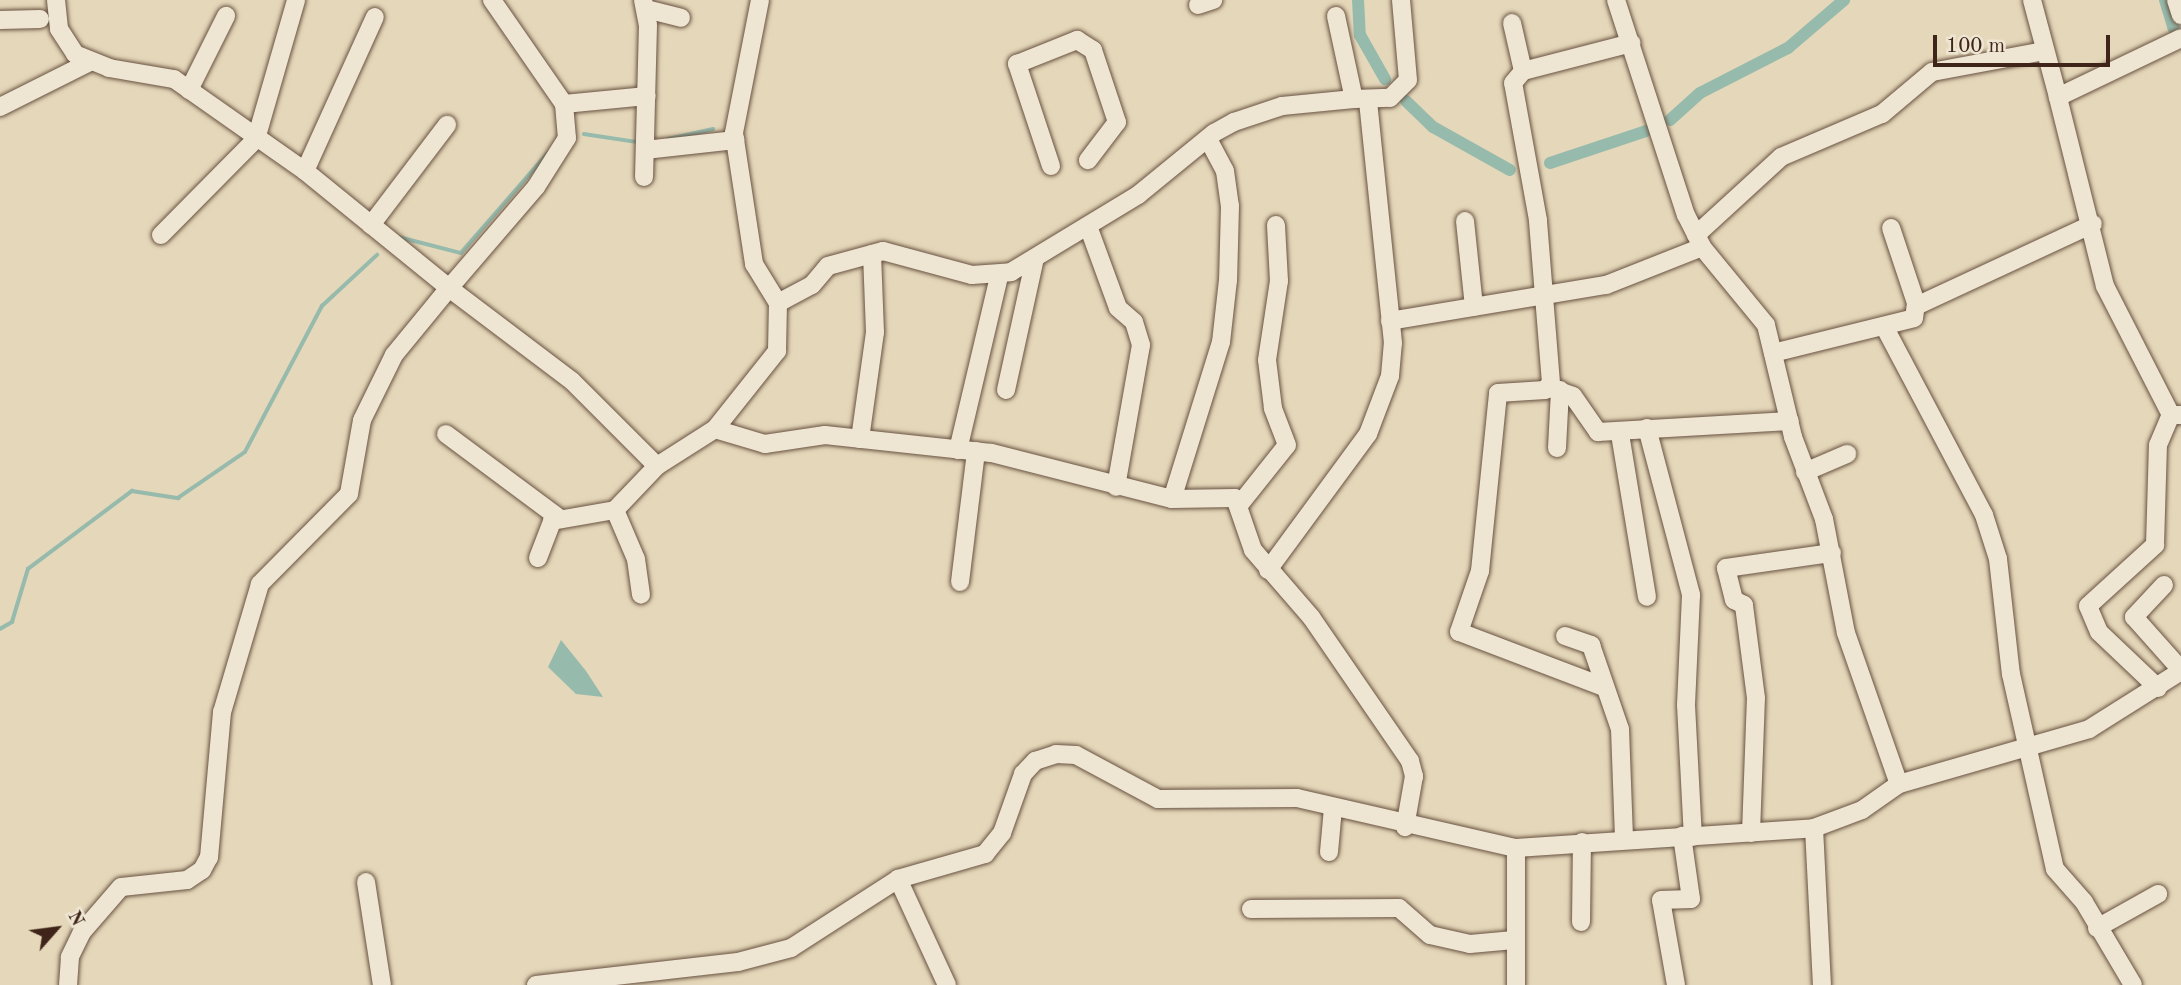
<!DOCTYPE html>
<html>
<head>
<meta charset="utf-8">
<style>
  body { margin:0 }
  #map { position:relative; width:2181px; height:985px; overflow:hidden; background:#e5d7b9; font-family:"Old Standard TT",serif }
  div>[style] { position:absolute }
  .water>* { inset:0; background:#96baac }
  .stream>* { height:3.5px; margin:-1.75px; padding:0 1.75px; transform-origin:1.75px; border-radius:1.75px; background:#96baac }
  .canal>* { height:12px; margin:-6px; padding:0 6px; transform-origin:6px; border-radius:6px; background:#96baac }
  .roads { filter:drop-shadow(0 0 2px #685241) drop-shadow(0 0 2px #685241) }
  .minor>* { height:18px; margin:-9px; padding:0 9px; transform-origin:9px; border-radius:9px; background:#eee5d2 }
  span { translate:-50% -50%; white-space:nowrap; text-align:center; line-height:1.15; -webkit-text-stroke:5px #eee5d2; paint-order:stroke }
  .north { position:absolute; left:21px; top:894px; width:70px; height:70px; -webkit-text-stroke:5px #eee5d2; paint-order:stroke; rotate:62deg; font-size:19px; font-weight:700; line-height:28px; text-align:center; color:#3f2519 }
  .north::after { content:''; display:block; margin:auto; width:24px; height:32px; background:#3f2519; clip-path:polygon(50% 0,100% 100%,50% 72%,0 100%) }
  .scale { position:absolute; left:1933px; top:35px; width:177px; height:32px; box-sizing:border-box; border:4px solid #3f2519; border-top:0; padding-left:9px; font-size:21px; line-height:24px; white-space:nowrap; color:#3f2519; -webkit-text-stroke:5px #eee5d2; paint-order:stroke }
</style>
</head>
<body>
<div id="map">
  <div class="water">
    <i style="clip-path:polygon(561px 640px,586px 671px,603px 697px,576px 694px,548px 667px)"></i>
  </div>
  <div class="stream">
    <i style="left:584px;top:134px;width:54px;rotate:8.6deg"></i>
    <i style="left:668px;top:139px;width:46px;rotate:-12.5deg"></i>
    <i style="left:399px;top:237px;width:64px;rotate:14.5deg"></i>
    <i style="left:461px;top:253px;width:133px;rotate:-49deg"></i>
    <i style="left:0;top:629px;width:14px;rotate:-30deg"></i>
    <i style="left:12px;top:622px;width:55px;rotate:-73.2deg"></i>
    <i style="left:28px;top:569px;width:130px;rotate:-36.9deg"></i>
    <i style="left:132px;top:491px;width:47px;rotate:8.7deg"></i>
    <i style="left:178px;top:498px;width:81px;rotate:-34.5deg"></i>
    <i style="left:245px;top:452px;width:165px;rotate:-62.2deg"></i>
    <i style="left:322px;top:306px;width:75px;rotate:-42.8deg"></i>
  </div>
  <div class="canal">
    <i style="left:1358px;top:0;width:35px;rotate:87deg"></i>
    <i style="left:1360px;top:35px;width:51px;rotate:60.4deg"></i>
    <i style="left:2165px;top:0;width:30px;rotate:73deg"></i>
    <i style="left:1406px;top:101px;width:37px;rotate:44deg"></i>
    <i style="left:1433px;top:127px;width:88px;rotate:29.2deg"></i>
    <i style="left:1670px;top:120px;width:40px;rotate:-42deg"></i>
    <i style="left:1700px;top:93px;width:99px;rotate:-27.1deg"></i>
    <i style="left:1788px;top:48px;width:74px;rotate:-40.6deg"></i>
    <i style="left:1550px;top:163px;width:101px;rotate:-18.4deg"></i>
  </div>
  <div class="roads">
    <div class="minor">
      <i style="left:56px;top:0;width:29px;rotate:84deg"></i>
      <i style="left:59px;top:29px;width:30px;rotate:57deg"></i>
      <i style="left:75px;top:54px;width:37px;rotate:22deg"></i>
      <i style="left:109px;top:68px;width:66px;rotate:9.6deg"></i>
      <i style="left:174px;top:79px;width:160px;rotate:35.1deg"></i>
      <i style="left:305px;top:171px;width:186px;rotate:39.1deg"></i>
      <i style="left:449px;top:288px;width:87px;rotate:129.4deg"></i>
      <i style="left:394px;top:355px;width:72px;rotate:116.2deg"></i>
      <i style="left:362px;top:420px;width:75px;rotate:100deg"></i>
      <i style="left:349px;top:494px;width:127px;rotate:134.7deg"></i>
      <i style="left:260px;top:584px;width:134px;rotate:106.5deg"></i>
      <i style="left:222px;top:712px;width:146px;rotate:95.1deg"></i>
      <i style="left:209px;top:857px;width:15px;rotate:118deg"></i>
      <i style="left:202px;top:870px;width:18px;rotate:146deg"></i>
      <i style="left:187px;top:880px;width:66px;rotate:173.9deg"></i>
      <i style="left:121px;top:887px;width:60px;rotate:130.9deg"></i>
      <i style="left:82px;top:932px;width:28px;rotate:116deg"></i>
      <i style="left:70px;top:957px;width:28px;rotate:94deg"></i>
      <i style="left:492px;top:0;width:126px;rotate:55.3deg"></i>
      <i style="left:564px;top:104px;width:34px;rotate:85deg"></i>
      <i style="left:567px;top:138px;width:58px;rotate:122.3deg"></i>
      <i style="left:536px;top:187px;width:133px;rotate:130.7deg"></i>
      <i style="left:449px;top:288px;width:154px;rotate:37.1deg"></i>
      <i style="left:572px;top:381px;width:120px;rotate:45deg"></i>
      <i style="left:657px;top:466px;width:69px;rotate:-32.5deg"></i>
      <i style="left:643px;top:0;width:25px;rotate:79deg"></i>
      <i style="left:648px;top:25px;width:152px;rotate:91.5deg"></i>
      <i style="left:760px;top:0;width:136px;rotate:101.1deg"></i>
      <i style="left:734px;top:133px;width:133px;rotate:81.3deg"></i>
      <i style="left:754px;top:264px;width:46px;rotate:58.4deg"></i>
      <i style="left:1616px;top:0;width:226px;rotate:72deg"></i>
      <i style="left:1686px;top:215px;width:36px;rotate:63deg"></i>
      <i style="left:1702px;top:247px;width:101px;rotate:50.6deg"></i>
      <i style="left:1766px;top:325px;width:115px;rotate:76.4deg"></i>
      <i style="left:1793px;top:437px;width:88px;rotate:69.3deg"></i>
      <i style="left:1824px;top:519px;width:116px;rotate:79.1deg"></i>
      <i style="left:1846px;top:633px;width:160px;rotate:70.7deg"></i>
      <i style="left:2032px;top:0;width:100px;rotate:75deg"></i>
      <i style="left:2176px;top:0;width:16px;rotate:72deg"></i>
      <i style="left:1198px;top:5px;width:16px;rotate:-18deg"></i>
      <i style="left:646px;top:9px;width:36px;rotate:14deg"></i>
      <i style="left:1336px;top:16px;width:85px;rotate:77.8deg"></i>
      <i style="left:1354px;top:99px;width:36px;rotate:-2deg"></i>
      <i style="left:1390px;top:98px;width:25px;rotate:-45deg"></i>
      <i style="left:1408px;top:80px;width:80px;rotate:-95deg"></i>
      <i style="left:0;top:20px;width:40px;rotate:-1.4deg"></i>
      <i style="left:1512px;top:23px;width:49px;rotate:77.1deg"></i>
      <i style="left:189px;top:90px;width:83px;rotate:-63.4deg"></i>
      <i style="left:564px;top:104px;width:83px;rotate:-5.5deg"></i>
      <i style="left:0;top:107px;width:101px;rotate:-26.6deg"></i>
      <i style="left:1208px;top:139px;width:36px;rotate:62deg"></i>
      <i style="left:1225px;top:171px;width:35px;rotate:82deg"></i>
      <i style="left:1230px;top:206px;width:74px;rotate:91.5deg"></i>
      <i style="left:1228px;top:280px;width:62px;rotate:96.4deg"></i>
      <i style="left:1221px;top:342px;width:164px;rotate:107.3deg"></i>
      <i style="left:1172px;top:499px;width:187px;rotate:-165.7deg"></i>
      <i style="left:991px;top:453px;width:167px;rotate:-173.8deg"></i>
      <i style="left:825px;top:435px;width:61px;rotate:171.5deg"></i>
      <i style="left:765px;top:444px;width:52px;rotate:-163.3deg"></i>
      <i style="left:715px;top:429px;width:100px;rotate:-51.5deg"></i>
      <i style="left:777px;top:351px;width:48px;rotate:-88.8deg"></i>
      <i style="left:778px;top:303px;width:38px;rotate:-28deg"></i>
      <i style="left:812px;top:285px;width:25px;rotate:-50deg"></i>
      <i style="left:828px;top:266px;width:57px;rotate:-15.3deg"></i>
      <i style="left:883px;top:251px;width:92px;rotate:15.1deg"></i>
      <i style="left:972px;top:275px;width:39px;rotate:-4deg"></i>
      <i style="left:1011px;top:272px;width:149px;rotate:-31.2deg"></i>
      <i style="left:1138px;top:195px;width:98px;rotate:-39.2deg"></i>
      <i style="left:1214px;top:133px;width:23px;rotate:-29deg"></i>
      <i style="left:1234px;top:122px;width:51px;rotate:-18.4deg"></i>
      <i style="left:1282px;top:106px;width:72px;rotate:-5.6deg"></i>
      <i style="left:645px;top:150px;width:91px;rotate:-6.3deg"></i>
      <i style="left:1051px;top:166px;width:108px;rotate:-108.4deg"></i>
      <i style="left:1017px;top:64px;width:65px;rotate:-21.8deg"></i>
      <i style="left:1077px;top:40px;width:19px;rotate:32deg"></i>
      <i style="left:1093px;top:50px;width:76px;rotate:71.6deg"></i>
      <i style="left:1117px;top:122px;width:48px;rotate:127.3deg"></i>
      <i style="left:305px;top:171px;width:169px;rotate:-65.6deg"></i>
      <i style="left:1465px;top:221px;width:86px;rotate:84deg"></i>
      <i style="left:371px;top:225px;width:126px;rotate:-52.8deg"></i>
      <i style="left:1088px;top:226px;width:87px;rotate:69.9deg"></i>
      <i style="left:1118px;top:308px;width:21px;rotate:41deg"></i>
      <i style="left:1134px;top:322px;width:24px;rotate:73deg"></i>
      <i style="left:1141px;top:345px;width:144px;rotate:100deg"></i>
      <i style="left:161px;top:235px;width:135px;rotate:-45.3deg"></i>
      <i style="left:256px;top:139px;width:145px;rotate:-73.9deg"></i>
      <i style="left:1696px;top:235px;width:115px;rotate:-42.5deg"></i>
      <i style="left:1781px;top:157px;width:110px;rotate:-23.1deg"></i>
      <i style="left:1882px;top:114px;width:65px;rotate:-40deg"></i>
      <i style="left:1932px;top:72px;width:114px;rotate:-10.6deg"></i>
      <i style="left:1916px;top:306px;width:195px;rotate:-24.9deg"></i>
      <i style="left:1390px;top:321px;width:219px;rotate:-9.5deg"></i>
      <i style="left:1606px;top:285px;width:103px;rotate:-21.6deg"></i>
      <i style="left:1884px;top:326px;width:214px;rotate:62.1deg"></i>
      <i style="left:1984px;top:515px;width:46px;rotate:72.3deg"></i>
      <i style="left:1998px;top:559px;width:116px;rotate:83.6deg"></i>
      <i style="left:2011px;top:674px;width:200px;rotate:77.3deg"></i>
      <i style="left:2055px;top:869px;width:44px;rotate:48.7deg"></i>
      <i style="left:2084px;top:902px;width:96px;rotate:59.4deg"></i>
      <i style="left:1773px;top:353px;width:145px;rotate:-13.9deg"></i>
      <i style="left:1914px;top:318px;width:15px;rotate:-82deg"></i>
      <i style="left:1916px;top:303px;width:79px;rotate:-108.4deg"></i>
      <i style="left:1550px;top:388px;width:24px;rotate:19deg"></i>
      <i style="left:1573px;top:396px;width:44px;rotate:55.2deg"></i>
      <i style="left:1598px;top:432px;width:192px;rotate:-3.3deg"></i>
      <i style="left:1006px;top:390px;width:135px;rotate:-77.6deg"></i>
      <i style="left:2171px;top:415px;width:145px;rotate:-117.1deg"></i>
      <i style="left:2105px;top:286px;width:195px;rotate:-104deg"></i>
      <i style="left:2058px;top:97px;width:136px;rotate:-25.6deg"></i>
      <i style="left:1647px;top:428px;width:173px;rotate:75.2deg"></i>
      <i style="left:1691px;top:595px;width:110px;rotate:92.6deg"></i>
      <i style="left:1686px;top:705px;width:132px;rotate:87deg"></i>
      <i style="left:446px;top:434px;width:141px;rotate:36.6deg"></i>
      <i style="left:1620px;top:434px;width:165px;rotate:80.6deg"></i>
      <i style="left:860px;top:439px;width:108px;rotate:-82deg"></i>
      <i style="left:875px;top:332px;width:78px;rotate:-92.2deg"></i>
      <i style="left:1557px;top:448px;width:58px;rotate:-87deg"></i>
      <i style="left:958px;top:450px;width:179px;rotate:-76.7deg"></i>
      <i style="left:1805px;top:472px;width:46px;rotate:-23.2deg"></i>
      <i style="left:1172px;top:499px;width:63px;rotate:-0.9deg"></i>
      <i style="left:1235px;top:498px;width:55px;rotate:70.9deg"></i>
      <i style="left:1253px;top:550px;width:89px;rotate:49.1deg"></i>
      <i style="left:1311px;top:617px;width:175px;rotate:55.5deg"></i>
      <i style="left:1410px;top:761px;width:16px;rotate:75deg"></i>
      <i style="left:1414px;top:776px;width:52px;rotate:100deg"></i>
      <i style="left:1240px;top:504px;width:75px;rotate:-51.5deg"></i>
      <i style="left:1287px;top:445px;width:40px;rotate:-111deg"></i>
      <i style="left:1273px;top:408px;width:48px;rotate:-97.1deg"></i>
      <i style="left:1267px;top:360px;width:80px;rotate:-81.4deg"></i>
      <i style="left:1279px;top:281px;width:56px;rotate:-93.1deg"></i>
      <i style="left:615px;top:510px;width:53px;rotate:66.8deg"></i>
      <i style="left:636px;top:559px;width:36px;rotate:82deg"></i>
      <i style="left:538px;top:558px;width:40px;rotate:-69deg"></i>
      <i style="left:552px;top:521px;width:64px;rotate:-9.9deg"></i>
      <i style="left:615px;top:510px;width:61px;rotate:-46.3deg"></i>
      <i style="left:1268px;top:570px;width:169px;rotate:-53.7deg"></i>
      <i style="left:1368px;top:434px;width:62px;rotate:-69.2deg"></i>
      <i style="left:1390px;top:376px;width:33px;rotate:-85deg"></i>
      <i style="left:1393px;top:343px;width:245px;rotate:-95.9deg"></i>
      <i style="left:960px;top:582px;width:132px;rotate:-83deg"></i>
      <i style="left:2164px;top:585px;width:44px;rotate:133.2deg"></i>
      <i style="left:2134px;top:617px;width:71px;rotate:48.4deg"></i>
      <i style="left:1565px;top:636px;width:28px;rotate:19deg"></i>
      <i style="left:1591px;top:645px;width:89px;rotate:71deg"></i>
      <i style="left:1620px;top:729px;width:110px;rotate:87.9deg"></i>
      <i style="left:1604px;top:687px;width:155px;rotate:-159.2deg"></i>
      <i style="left:1459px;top:632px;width:65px;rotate:-71deg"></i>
      <i style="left:1480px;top:571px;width:179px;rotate:-84.2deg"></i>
      <i style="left:1498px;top:393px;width:47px;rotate:-3.7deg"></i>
      <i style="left:1545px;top:390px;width:9px;rotate:-49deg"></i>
      <i style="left:1551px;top:383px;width:164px;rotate:-94.6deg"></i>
      <i style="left:1538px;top:220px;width:139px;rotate:-100.3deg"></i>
      <i style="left:1513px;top:83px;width:16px;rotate:-50deg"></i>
      <i style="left:1523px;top:71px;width:112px;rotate:-14.5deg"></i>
      <i style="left:2158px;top:688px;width:81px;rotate:-136.5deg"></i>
      <i style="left:2099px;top:632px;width:28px;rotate:-113deg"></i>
      <i style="left:2088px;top:606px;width:91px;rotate:-42.3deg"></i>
      <i style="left:2155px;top:545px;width:100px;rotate:-88.3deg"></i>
      <i style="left:2158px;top:445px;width:33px;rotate:-67deg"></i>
      <i style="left:2171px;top:415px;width:10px"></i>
      <i style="left:1814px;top:828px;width:157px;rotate:87.1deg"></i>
      <i style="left:1751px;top:833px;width:135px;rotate:-87.9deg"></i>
      <i style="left:1756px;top:698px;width:94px;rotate:-97.4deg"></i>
      <i style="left:1744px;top:605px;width:11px;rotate:-153deg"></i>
      <i style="left:1734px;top:600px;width:33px;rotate:-104deg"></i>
      <i style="left:1726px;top:568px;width:107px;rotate:-8.1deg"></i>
      <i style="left:1329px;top:852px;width:44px;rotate:-84.8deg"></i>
      <i style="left:898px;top:879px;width:117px;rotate:65.2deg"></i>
      <i style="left:366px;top:882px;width:104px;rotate:81.2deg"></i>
      <i style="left:1251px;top:909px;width:148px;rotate:-0.4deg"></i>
      <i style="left:1399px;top:908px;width:41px;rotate:41.1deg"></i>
      <i style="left:1430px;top:935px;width:41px;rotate:12.7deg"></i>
      <i style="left:1470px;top:944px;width:44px;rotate:-5.2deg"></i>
      <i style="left:1581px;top:922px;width:80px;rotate:-89.3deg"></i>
      <i style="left:2097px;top:928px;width:70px;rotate:-29.1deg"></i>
      <i style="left:536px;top:985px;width:203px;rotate:-6.5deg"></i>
      <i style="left:738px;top:962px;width:55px;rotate:-14.8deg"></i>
      <i style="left:791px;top:948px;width:127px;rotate:-32.8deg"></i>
      <i style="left:898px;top:879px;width:91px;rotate:-16deg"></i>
      <i style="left:985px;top:854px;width:27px;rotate:-51deg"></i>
      <i style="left:1002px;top:833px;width:63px;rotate:-70.4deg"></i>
      <i style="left:1023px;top:774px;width:18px;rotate:-47deg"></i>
      <i style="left:1035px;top:761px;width:22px;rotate:-18deg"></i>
      <i style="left:1056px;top:754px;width:20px;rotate:3deg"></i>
      <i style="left:1076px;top:755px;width:93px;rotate:28.2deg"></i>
      <i style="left:1158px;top:799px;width:139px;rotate:-0.4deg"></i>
      <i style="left:1297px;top:798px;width:225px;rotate:12.9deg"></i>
      <i style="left:1516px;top:985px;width:137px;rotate:-90deg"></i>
      <i style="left:1516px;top:848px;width:299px;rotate:-3.8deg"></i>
      <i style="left:1814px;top:828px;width:51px;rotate:-20.6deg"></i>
      <i style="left:1862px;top:810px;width:45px;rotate:-35.1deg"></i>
      <i style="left:1899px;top:784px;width:198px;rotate:-16.1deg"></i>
      <i style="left:2089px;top:729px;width:109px;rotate:-32.2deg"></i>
      <i style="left:1676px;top:985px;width:86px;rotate:-100deg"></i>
      <i style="left:1661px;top:900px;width:30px;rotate:-2deg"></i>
      <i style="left:1691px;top:899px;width:64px;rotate:-98.1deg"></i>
    </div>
  </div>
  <div class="north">N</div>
  <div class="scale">100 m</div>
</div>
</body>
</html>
